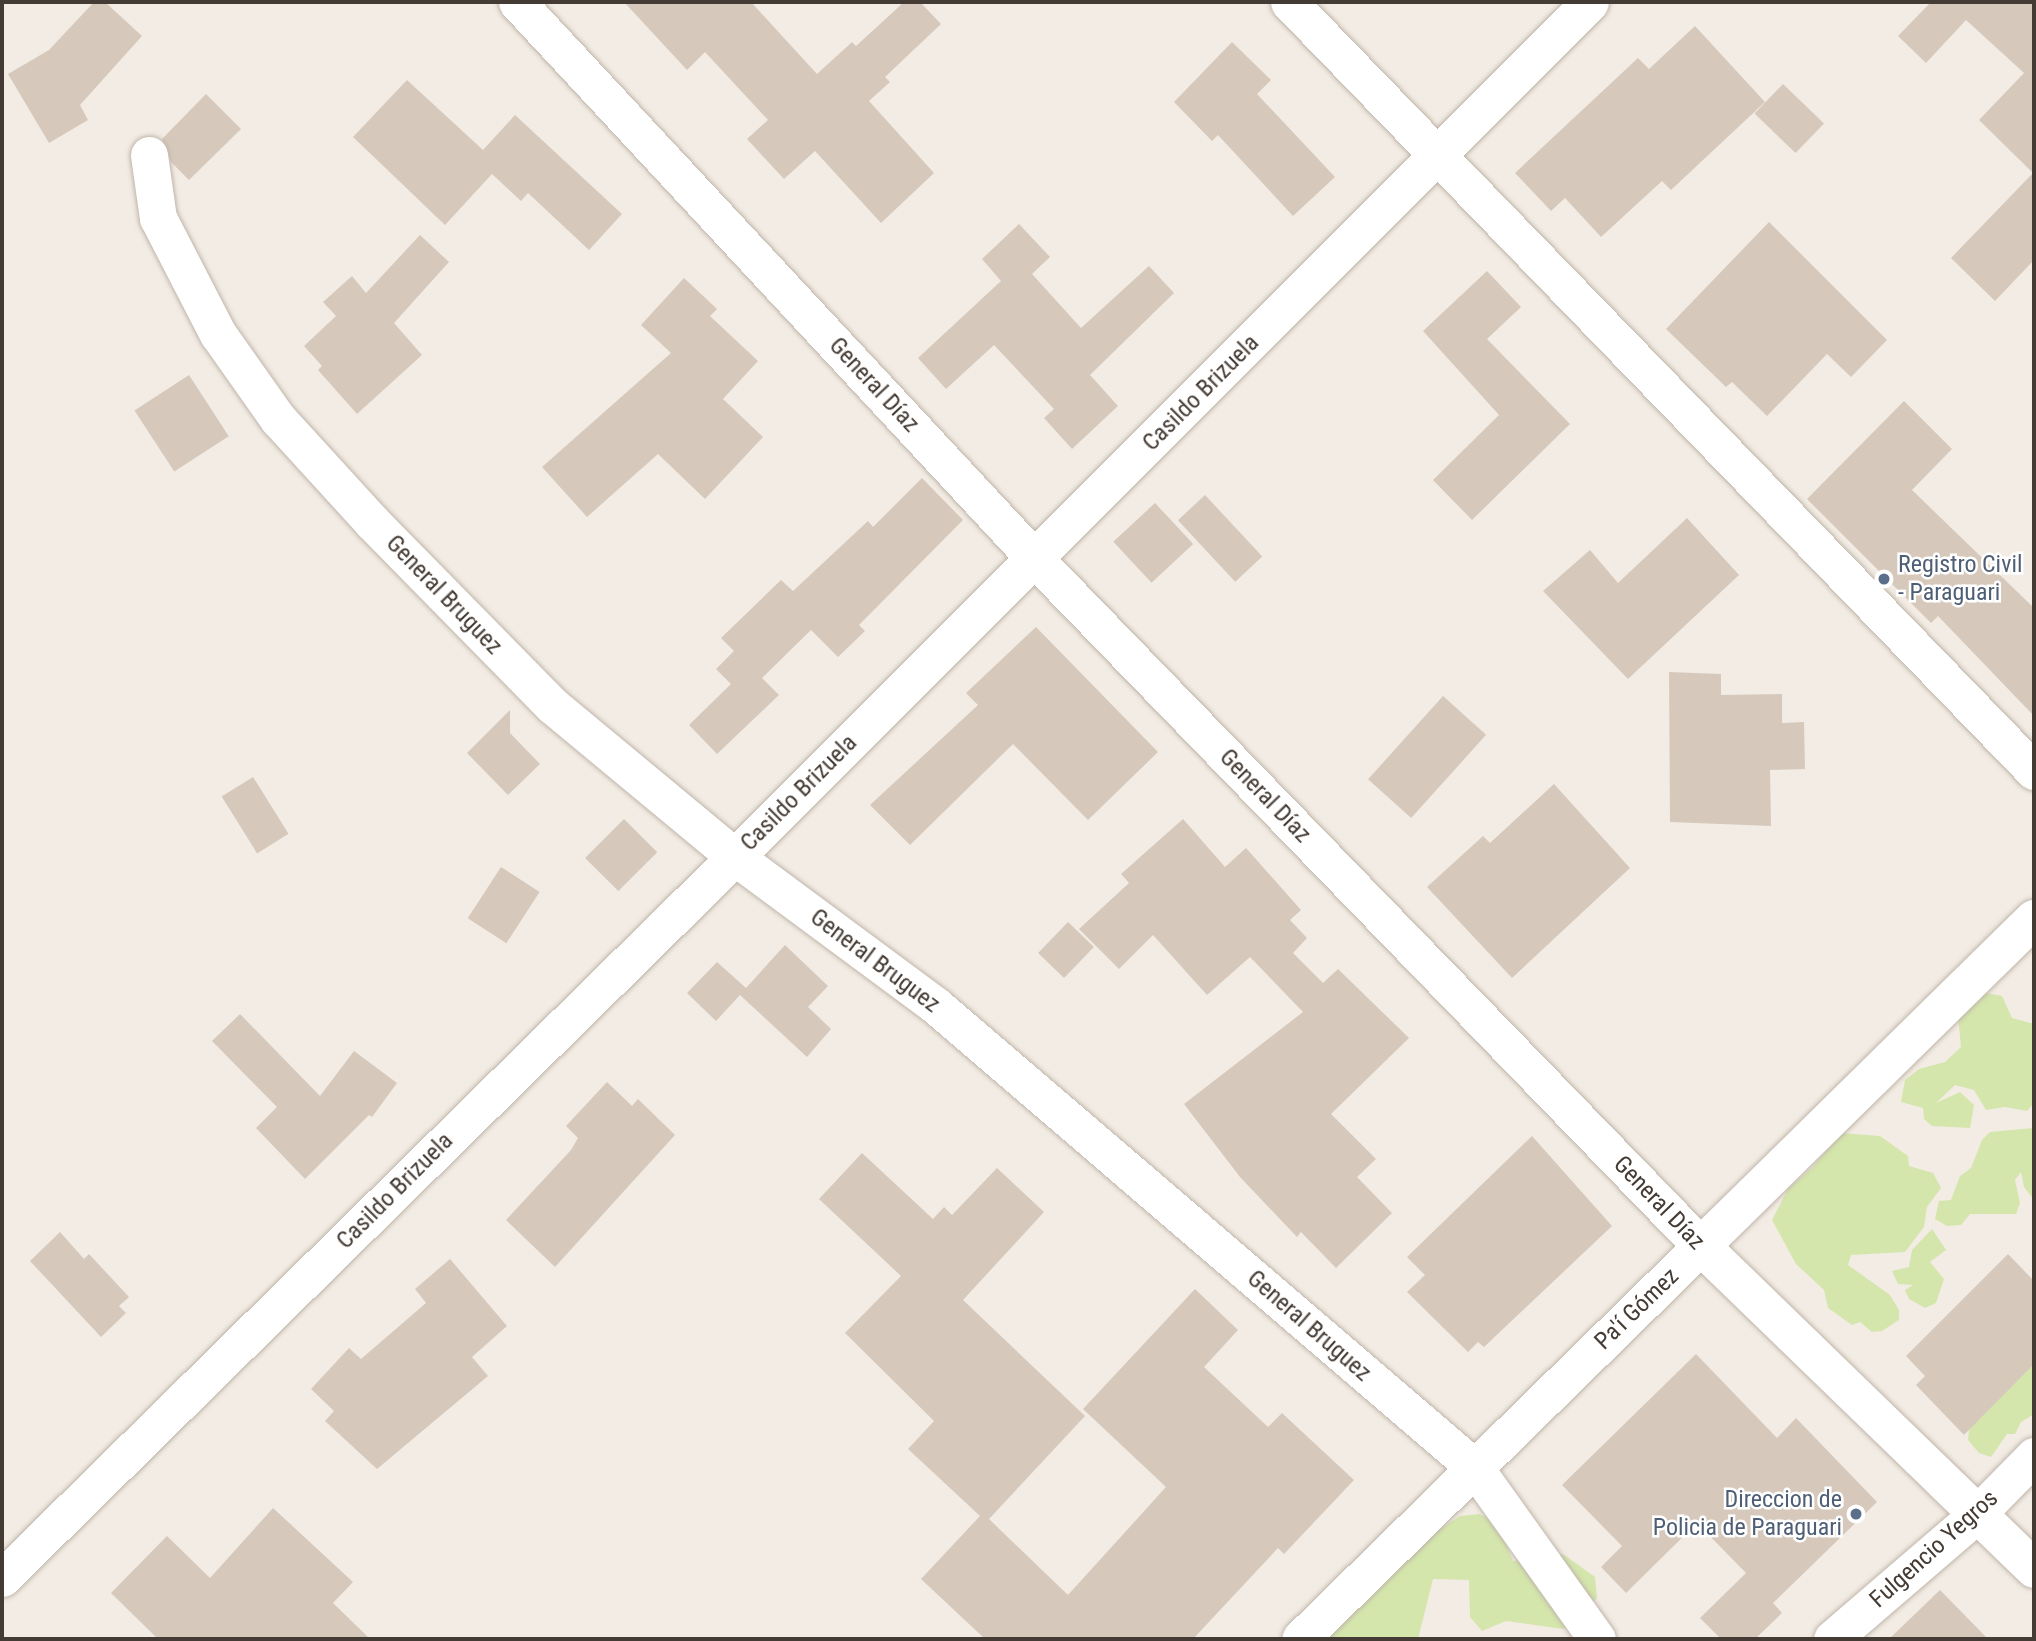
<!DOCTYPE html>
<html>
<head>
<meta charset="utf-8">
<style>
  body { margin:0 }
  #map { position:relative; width:2036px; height:1641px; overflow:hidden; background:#f2ece4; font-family:"Roboto Condensed",sans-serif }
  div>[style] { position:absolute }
  .green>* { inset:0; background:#d4e6ac }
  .building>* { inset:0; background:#d6c9bc; transform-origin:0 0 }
  .roads { filter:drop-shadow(0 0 2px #c0b5aa) drop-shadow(0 0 2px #c0b5aa) }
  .minor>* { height:37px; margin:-18.5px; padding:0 18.5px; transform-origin:18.5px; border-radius:18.5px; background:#fff }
  .tertiary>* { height:38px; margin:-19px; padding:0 19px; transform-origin:19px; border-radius:19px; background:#fff }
  .dots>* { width:19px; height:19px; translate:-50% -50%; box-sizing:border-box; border:4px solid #fff; border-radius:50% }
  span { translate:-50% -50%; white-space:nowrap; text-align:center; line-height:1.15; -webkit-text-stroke:5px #fff; paint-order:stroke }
  .street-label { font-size:24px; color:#443b34 }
  .service-label { font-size:24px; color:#4e5e75 }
  .left { translate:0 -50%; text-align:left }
  .right { translate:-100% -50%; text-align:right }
  .frame { position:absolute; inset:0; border:4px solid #443b34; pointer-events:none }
</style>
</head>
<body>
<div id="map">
  <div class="green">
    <i style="clip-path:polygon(1982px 992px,2002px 996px,2012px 1018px,2034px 1024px,2034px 1103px,2027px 1111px,2005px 1107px,1986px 1110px,1974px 1090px,1955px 1085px,1936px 1103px,1960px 1092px,1974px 1105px,1970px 1128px,1932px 1126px,1924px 1119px,1923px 1108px,1901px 1102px,1905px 1080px,1919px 1069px,1945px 1062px,1961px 1047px,1958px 1015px)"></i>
    <i style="clip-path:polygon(2034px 1128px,2034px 1200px,2024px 1187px,2021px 1172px,2015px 1180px,2020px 1203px,2016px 1214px,1970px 1214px,1961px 1225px,1947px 1226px,1935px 1219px,1939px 1201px,1951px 1200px,1960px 1176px,1971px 1168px,1982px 1140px,1990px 1132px)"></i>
    <i style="clip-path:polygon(1840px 1133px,1880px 1136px,1908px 1156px,1909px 1166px,1933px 1173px,1941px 1188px,1927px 1207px,1924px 1227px,1905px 1252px,1851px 1255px,1848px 1265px,1890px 1295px,1899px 1310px,1899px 1320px,1882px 1331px,1872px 1332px,1860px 1322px,1852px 1325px,1828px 1308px,1824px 1290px,1796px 1264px,1772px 1220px,1788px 1189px,1813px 1167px)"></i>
    <i style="clip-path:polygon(1932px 1229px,1946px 1250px,1930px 1262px,1944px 1279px,1936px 1303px,1925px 1308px,1909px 1299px,1905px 1290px,1913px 1285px,1898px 1284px,1892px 1271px,1909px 1267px,1912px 1250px)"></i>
    <i style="clip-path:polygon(2034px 1350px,2034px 1414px,2021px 1422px,2015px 1434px,2007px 1434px,1991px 1457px,1979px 1453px,1968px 1440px,1972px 1405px)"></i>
    <i style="clip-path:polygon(1479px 1514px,1497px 1522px,1513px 1561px,1563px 1554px,1595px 1577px,1597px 1598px,1563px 1629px,1506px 1621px,1482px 1631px,1470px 1617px,1469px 1580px,1433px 1579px,1418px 1639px,1325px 1639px,1431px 1535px,1460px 1516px)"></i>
  </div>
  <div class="building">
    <i style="clip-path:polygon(94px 2px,105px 2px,142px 36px,80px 105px,88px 120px,49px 143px,8px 74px,49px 50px)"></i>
    <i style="clip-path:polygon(624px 2px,751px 2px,817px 74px,852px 42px,856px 46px,904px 2px,920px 2px,941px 24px,885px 77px,890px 82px,869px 101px,934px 173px,881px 223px,815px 151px,784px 179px,747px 139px,768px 120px,705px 52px,687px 70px)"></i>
    <i style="clip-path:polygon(1931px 2px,2034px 2px,2034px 260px,1995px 301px,1951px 258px,2033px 173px,1979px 120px,2024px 73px,1966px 20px,1926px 63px,1898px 36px)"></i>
    <i style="clip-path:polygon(1695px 26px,1765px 102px,1671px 190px,1662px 181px,1601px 237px,1565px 198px,1551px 211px,1515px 173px,1638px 58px,1649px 69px)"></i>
    <i style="clip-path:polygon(1232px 42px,1271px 80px,1257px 94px,1335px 177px,1293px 216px,1218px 135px,1212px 141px,1174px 102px)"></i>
    <i style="clip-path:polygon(407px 80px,483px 150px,515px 115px,622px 214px,589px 250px,528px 193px,521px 201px,492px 174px,445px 225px,353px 137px)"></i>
    <i style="left:1783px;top:84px;width:57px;height:41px;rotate:44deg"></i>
    <i style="clip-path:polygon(206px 94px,241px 129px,189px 180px,171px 162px,162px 139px)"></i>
    <i style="clip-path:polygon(1769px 222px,1887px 340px,1851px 377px,1827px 354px,1767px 416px,1732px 382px,1726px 387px,1666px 329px)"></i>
    <i style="clip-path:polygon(1019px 224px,1050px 257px,1032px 274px,1081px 328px,1149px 266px,1174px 293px,1090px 375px,1118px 406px,1072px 449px,1044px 418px,1054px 409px,994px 345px,946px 389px,918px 358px,1001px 281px,982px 259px)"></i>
    <i style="clip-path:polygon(420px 235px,449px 262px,394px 323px,422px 355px,357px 414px,318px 370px,322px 366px,304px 346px,336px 316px,323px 302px,352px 276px,366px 293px)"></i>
    <i style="clip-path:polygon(1487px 271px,1521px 307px,1487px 339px,1570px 424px,1472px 520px,1433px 480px,1499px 415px,1423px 331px)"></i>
    <i style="clip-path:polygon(684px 278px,717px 309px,710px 316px,758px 361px,723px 399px,763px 437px,705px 499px,658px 454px,587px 517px,542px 467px,671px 353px,641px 325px)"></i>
    <i style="left:189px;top:375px;width:73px;height:65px;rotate:57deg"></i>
    <i style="clip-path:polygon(1904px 401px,1952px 449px,1912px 490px,2034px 608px,2034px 716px,1938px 616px,1931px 623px,1807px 499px)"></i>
    <i style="clip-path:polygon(922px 478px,963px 520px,859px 625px,865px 631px,838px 657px,811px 630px,762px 678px,779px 695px,717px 754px,689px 725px,731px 684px,716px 669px,734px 651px,721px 638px,781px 580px,793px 591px,868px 521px,873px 527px)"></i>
    <i style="left:1205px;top:495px;width:84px;height:37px;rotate:47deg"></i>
    <i style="left:1155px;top:503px;width:56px;height:57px;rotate:47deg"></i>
    <i style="clip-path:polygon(1687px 518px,1739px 575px,1628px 679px,1543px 591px,1590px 550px,1618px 583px)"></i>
    <i style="clip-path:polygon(1036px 627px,1158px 752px,1088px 820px,1013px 744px,910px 845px,870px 805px,978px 705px,966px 693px)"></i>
    <i style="clip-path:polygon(1669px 672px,1721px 674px,1721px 695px,1782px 694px,1782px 723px,1804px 722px,1805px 769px,1770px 770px,1771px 826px,1670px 822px)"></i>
    <i style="left:1443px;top:696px;width:58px;height:112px;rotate:42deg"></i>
    <i style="clip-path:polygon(510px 710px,510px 733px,540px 764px,508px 795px,467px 753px)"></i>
    <i style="left:253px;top:777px;width:67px;height:37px;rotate:58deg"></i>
    <i style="clip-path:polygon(1554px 784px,1630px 868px,1512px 978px,1427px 887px,1483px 836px,1490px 843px)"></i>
    <i style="left:624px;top:819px;width:47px;height:55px;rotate:45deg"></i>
    <i style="clip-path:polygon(1183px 819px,1225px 867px,1246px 848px,1301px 910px,1290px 920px,1307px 938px,1293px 953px,1323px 983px,1338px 969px,1409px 1038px,1331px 1114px,1376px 1159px,1357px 1177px,1392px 1213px,1336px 1268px,1301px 1232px,1297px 1237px,1240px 1177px,1184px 1104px,1303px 1012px,1250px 957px,1207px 995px,1153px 935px,1119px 969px,1079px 929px,1129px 883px,1121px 874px)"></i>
    <i style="left:501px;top:867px;width:46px;height:61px;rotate:33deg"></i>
    <i style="left:1068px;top:922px;width:36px;height:43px;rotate:44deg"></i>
    <i style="clip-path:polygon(785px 945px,828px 986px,808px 1007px,831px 1029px,807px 1057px,740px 995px,716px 1021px,687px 993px,717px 962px,746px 988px)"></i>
    <i style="clip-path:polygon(240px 1014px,320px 1096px,354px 1051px,397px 1083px,372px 1117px,369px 1115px,305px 1179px,256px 1128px,277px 1107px,212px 1041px)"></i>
    <i style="clip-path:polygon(607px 1082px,632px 1106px,638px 1099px,675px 1135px,555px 1267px,506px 1220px,571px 1150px,578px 1138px,566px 1126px)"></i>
    <i style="clip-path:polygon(1532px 1136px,1612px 1226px,1484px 1347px,1478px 1342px,1468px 1352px,1407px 1292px,1425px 1275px,1407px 1257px)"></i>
    <i style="clip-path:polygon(862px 1153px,933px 1219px,944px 1207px,952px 1215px,997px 1168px,1044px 1212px,963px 1300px,1085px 1416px,989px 1519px,1068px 1595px,1166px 1487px,1083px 1409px,1195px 1289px,1238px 1330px,1204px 1367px,1268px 1427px,1282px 1413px,1354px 1480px,1284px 1554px,1278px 1548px,1193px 1639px,985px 1639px,921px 1579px,980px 1516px,908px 1449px,934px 1421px,845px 1333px,901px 1276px,819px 1199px)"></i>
    <i style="clip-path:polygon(60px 1232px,84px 1259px,89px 1254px,129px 1297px,119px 1306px,126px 1313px,101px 1337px,30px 1261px)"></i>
    <i style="clip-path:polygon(2008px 1254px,2034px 1281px,2034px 1364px,1964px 1435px,1916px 1385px,1925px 1376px,1906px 1356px)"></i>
    <i style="clip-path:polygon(450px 1259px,507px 1326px,472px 1357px,488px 1376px,377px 1469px,325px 1421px,334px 1411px,311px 1389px,349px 1348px,361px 1359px,426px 1303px,415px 1289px)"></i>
    <i style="clip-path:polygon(1696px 1354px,1777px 1438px,1796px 1418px,1877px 1502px,1773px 1603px,1782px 1613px,1755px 1639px,1721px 1639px,1700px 1618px,1746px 1573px,1697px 1523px,1626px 1593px,1601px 1567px,1622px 1546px,1562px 1485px)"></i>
    <i style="clip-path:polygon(273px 1508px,353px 1582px,333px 1603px,370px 1639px,158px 1639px,111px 1593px,167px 1536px,210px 1578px)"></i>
    <i style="clip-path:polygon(1940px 1590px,1988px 1639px,1889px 1639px)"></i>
  </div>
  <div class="roads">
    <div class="minor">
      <i style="left:517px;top:2px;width:761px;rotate:47.08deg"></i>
      <i style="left:1035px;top:559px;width:957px;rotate:45.89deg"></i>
      <i style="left:1701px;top:1246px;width:561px;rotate:135.58deg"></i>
      <i style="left:1289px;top:2px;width:1071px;rotate:45.91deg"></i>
      <i style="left:149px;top:155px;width:64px;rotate:81.9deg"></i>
      <i style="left:158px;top:218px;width:131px;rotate:62.7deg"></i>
      <i style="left:218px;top:334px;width:104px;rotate:54.8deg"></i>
      <i style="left:278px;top:419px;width:139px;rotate:47.6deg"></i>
      <i style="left:372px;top:522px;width:258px;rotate:45.5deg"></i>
      <i style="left:553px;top:706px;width:236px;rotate:39.7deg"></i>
      <i style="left:735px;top:857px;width:249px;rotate:36.5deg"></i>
      <i style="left:935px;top:1005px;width:711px;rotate:40.61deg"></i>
      <i style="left:1475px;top:1468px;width:210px;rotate:54.5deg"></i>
      <i style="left:2px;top:1578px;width:1028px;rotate:-44.53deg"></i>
      <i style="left:735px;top:857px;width:1209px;rotate:-45deg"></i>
      <i style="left:1832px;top:1639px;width:190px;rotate:-40.7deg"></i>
      <i style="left:1976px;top:1515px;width:83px;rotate:-45.5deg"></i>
    </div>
    <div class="tertiary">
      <i style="left:2034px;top:919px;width:467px;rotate:135.5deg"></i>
      <i style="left:1701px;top:1246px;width:464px;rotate:44.1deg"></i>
    </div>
  </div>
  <div class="dots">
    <i style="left:1884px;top:579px;background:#5c6f8a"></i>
    <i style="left:1856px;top:1514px;background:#5c6f8a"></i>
  </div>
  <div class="street-label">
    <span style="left:874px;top:385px;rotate:47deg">General Díaz</span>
    <span style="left:1201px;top:393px;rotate:-45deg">Casildo Brizuela</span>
    <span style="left:444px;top:595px;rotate:46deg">General Bruguez</span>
    <span style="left:799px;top:793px;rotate:-45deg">Casildo Brizuela</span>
    <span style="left:1265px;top:796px;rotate:46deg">General Díaz</span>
    <span style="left:875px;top:961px;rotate:37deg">General Bruguez</span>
    <span style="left:395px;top:1191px;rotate:-45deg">Casildo Brizuela</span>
    <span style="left:1659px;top:1203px;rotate:46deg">General Díaz</span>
    <span style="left:1637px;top:1309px;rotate:-44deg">Pa'í Gómez</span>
    <span style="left:1309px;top:1326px;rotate:41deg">General Bruguez</span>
    <span style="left:1934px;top:1549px;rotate:-42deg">Fulgencio Yegros</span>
  </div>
  <div class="service-label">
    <span class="left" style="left:1898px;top:579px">Registro Civil<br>- Paraguari</span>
    <span class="right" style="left:1842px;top:1514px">Direccion de<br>Policia de Paraguari</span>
  </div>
  <div class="frame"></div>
</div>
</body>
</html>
